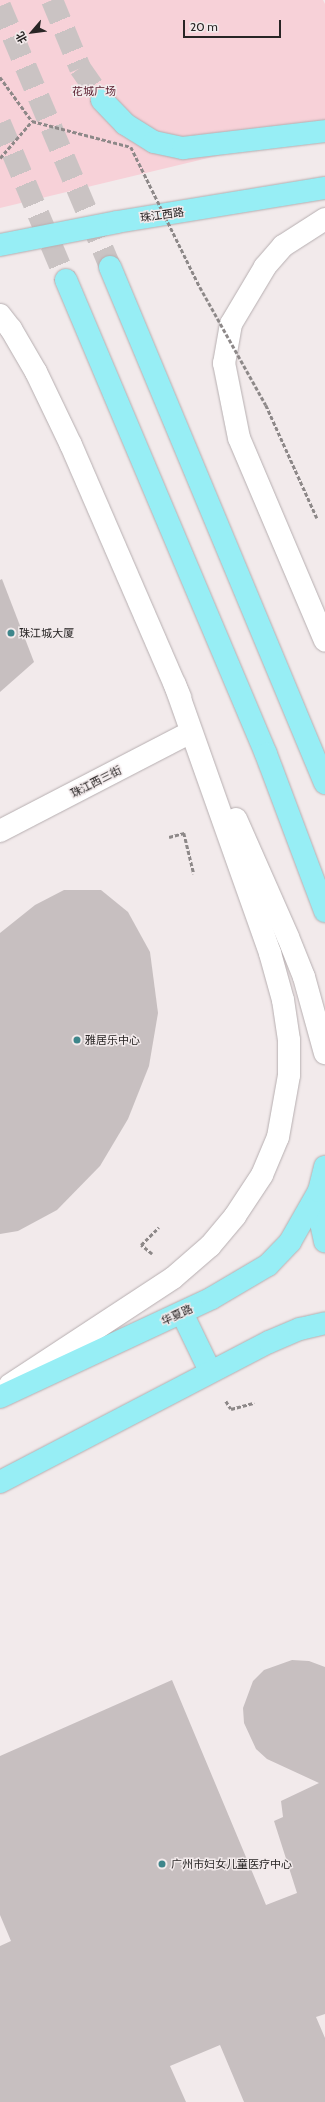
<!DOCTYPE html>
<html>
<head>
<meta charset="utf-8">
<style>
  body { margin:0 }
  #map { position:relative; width:325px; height:2102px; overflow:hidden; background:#f2eaeb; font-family:Cabin,"Noto Sans SC",sans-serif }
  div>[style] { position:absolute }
  .green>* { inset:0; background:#f7d1d8 }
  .building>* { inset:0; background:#c7bfc0 }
  .major-tunnel>* { height:22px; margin-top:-11px; transform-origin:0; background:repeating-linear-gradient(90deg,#cac3c3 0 22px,transparent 0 33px) }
  .path>* { height:2.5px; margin-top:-1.25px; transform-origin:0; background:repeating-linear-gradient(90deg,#8d8888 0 4px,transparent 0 6px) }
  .roads { filter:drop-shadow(0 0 1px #b6aeb0) drop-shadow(0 0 1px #b6aeb0) }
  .minor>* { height:22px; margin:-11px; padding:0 11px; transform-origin:11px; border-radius:11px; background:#fff }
  .major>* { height:22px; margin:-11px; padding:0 11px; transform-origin:11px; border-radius:11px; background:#97eef5 }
  .path-bridge>* { height:2.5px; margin-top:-1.25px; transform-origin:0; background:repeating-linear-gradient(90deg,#8d8888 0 4px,transparent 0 6px) }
  .dots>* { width:11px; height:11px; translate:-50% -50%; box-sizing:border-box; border:2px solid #f2eaeb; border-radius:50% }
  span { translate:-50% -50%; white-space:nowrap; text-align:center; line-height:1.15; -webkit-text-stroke:3px #f2eaeb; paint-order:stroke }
  .park-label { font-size:11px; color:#5e2334 }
  .street-label { font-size:11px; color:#282525 }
  .poi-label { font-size:11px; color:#282525 }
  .left { translate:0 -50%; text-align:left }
  .north { position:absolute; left:12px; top:12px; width:40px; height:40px; -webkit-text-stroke:3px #f2eaeb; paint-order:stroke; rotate:242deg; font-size:11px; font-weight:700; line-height:16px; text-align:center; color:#282525 }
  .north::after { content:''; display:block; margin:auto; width:14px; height:18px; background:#282525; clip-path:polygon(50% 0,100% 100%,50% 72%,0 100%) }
  .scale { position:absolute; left:183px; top:20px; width:98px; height:18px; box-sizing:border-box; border:2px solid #282525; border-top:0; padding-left:5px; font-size:12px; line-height:14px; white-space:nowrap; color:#282525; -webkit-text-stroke:3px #f2eaeb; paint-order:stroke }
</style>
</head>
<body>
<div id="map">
  <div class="green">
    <i style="clip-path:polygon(0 0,323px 0,325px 4px,325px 130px,0 208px)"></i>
  </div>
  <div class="building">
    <i style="clip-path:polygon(2px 579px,34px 662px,0 692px,0 580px)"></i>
    <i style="clip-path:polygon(64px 890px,101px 890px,128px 912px,150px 952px,158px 1013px,149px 1066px,128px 1119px,100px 1166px,57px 1210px,18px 1231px,0 1234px,0 933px,35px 905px)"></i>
    <i style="clip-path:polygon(292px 1660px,309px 1661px,325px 1667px,325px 2014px,316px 2017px,325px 2038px,325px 2102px,244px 2102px,220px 2045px,170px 2066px,186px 2102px,0 2102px,0 1946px,11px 1941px,0 1915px,0 1756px,172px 1680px,266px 1905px,297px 1893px,274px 1821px,283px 1817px,281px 1801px,319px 1783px,267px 1759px,256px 1749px,244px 1723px,243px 1708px,253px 1681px,264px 1670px)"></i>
  </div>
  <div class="major-tunnel">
    <i style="left:52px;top:0;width:74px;rotate:67.6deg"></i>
    <i style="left:80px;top:68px;width:39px;rotate:55deg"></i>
    <i style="left:0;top:6px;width:283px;rotate:67.1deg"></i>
    <i style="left:0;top:123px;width:170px;rotate:67.2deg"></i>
  </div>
  <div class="path">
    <i style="left:0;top:77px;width:54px;rotate:54deg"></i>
    <i style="left:266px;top:405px;width:124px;rotate:65.7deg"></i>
    <i style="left:169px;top:837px;width:16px;rotate:-15deg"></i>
    <i style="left:184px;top:833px;width:42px;rotate:76.3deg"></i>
    <i style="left:152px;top:1254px;width:14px;rotate:-141deg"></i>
    <i style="left:141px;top:1245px;width:25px;rotate:-45deg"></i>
    <i style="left:226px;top:1401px;width:9px;rotate:58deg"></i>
    <i style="left:231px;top:1409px;width:24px;rotate:-15deg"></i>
  </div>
  <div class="roads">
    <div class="minor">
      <i style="left:325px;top:219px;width:50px;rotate:147.3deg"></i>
      <i style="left:283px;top:246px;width:28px;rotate:131deg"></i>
      <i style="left:265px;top:267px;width:66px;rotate:120.8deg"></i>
      <i style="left:231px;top:324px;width:40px;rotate:100deg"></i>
      <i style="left:224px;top:363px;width:76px;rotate:78.7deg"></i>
      <i style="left:239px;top:438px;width:220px;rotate:67deg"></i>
      <i style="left:0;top:315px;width:18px;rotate:52deg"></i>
      <i style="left:11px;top:329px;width:50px;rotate:59.8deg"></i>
      <i style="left:36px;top:372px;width:81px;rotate:64.4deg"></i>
      <i style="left:71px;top:445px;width:275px;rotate:66.6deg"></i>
      <i style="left:236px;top:819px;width:129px;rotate:66.2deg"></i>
      <i style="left:288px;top:937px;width:43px;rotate:68.2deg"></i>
      <i style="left:304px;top:977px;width:79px;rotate:74.6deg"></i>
      <i style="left:0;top:831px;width:215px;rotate:-27.4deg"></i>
      <i style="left:10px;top:1385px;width:195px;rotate:-33.3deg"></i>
      <i style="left:173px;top:1278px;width:49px;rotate:-40.9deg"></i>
      <i style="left:210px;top:1246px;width:39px;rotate:-50deg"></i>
      <i style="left:235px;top:1216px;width:49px;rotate:-56.6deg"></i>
      <i style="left:262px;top:1175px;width:41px;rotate:-67.2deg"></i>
      <i style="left:278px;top:1137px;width:63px;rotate:-79.9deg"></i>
      <i style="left:289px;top:1075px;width:35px;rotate:-90deg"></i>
      <i style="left:289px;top:1040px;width:40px;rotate:-98.5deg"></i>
      <i style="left:283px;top:1000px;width:49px;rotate:-105.5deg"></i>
      <i style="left:270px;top:953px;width:285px;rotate:-109.5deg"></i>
    </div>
    <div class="major">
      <i style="left:102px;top:100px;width:33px;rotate:46deg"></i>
      <i style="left:125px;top:124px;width:34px;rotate:32deg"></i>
      <i style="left:154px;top:142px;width:30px;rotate:12deg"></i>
      <i style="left:183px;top:148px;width:143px;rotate:-6.8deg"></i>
      <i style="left:0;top:245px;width:119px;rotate:-11.1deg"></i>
      <i style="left:117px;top:222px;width:211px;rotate:-9.3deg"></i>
      <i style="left:110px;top:267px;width:559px;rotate:67.38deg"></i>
      <i style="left:66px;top:280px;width:514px;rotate:67.12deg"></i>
      <i style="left:266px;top:754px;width:168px;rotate:69.4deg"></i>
      <i style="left:319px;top:1191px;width:27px;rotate:88deg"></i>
      <i style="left:320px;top:1218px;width:24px;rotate:78deg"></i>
      <i style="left:182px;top:1313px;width:64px;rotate:64.2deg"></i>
      <i style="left:0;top:1397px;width:234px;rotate:-25deg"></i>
      <i style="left:212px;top:1298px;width:65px;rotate:-30.5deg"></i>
      <i style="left:268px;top:1265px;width:32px;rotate:-46deg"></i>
      <i style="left:290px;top:1242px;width:59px;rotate:-60.4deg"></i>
      <i style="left:319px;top:1191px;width:25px;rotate:-76deg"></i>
      <i style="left:0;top:1482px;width:303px;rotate:-27.5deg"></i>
      <i style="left:269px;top:1342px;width:34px;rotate:-23deg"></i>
      <i style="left:300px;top:1329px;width:26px;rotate:-13deg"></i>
    </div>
  </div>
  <div class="path-bridge">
    <i style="left:0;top:158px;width:49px;rotate:-49.1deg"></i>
    <i style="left:32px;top:121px;width:102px;rotate:14.7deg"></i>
    <i style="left:131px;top:147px;width:156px;rotate:63.8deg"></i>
    <i style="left:200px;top:287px;width:135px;rotate:60.8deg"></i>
  </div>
  <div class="dots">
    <i style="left:11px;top:633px;background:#3e868b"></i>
    <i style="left:77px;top:1040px;background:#3e868b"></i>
    <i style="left:162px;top:1864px;background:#3e868b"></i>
  </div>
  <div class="park-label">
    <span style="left:94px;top:91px">花城广场</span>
  </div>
  <div class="street-label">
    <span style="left:162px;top:215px;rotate:-8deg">珠江西路</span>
    <span style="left:96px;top:782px;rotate:-27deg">珠江西三街</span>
    <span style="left:177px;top:1315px;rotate:-25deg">华夏路</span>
  </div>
  <div class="poi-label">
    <span class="left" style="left:19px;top:633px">珠江城大厦</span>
    <span class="left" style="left:85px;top:1040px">雅居乐中心</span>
    <span class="left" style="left:171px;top:1864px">广州市妇女儿童医疗中心</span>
  </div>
  <div class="north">北</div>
  <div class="scale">20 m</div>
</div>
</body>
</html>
